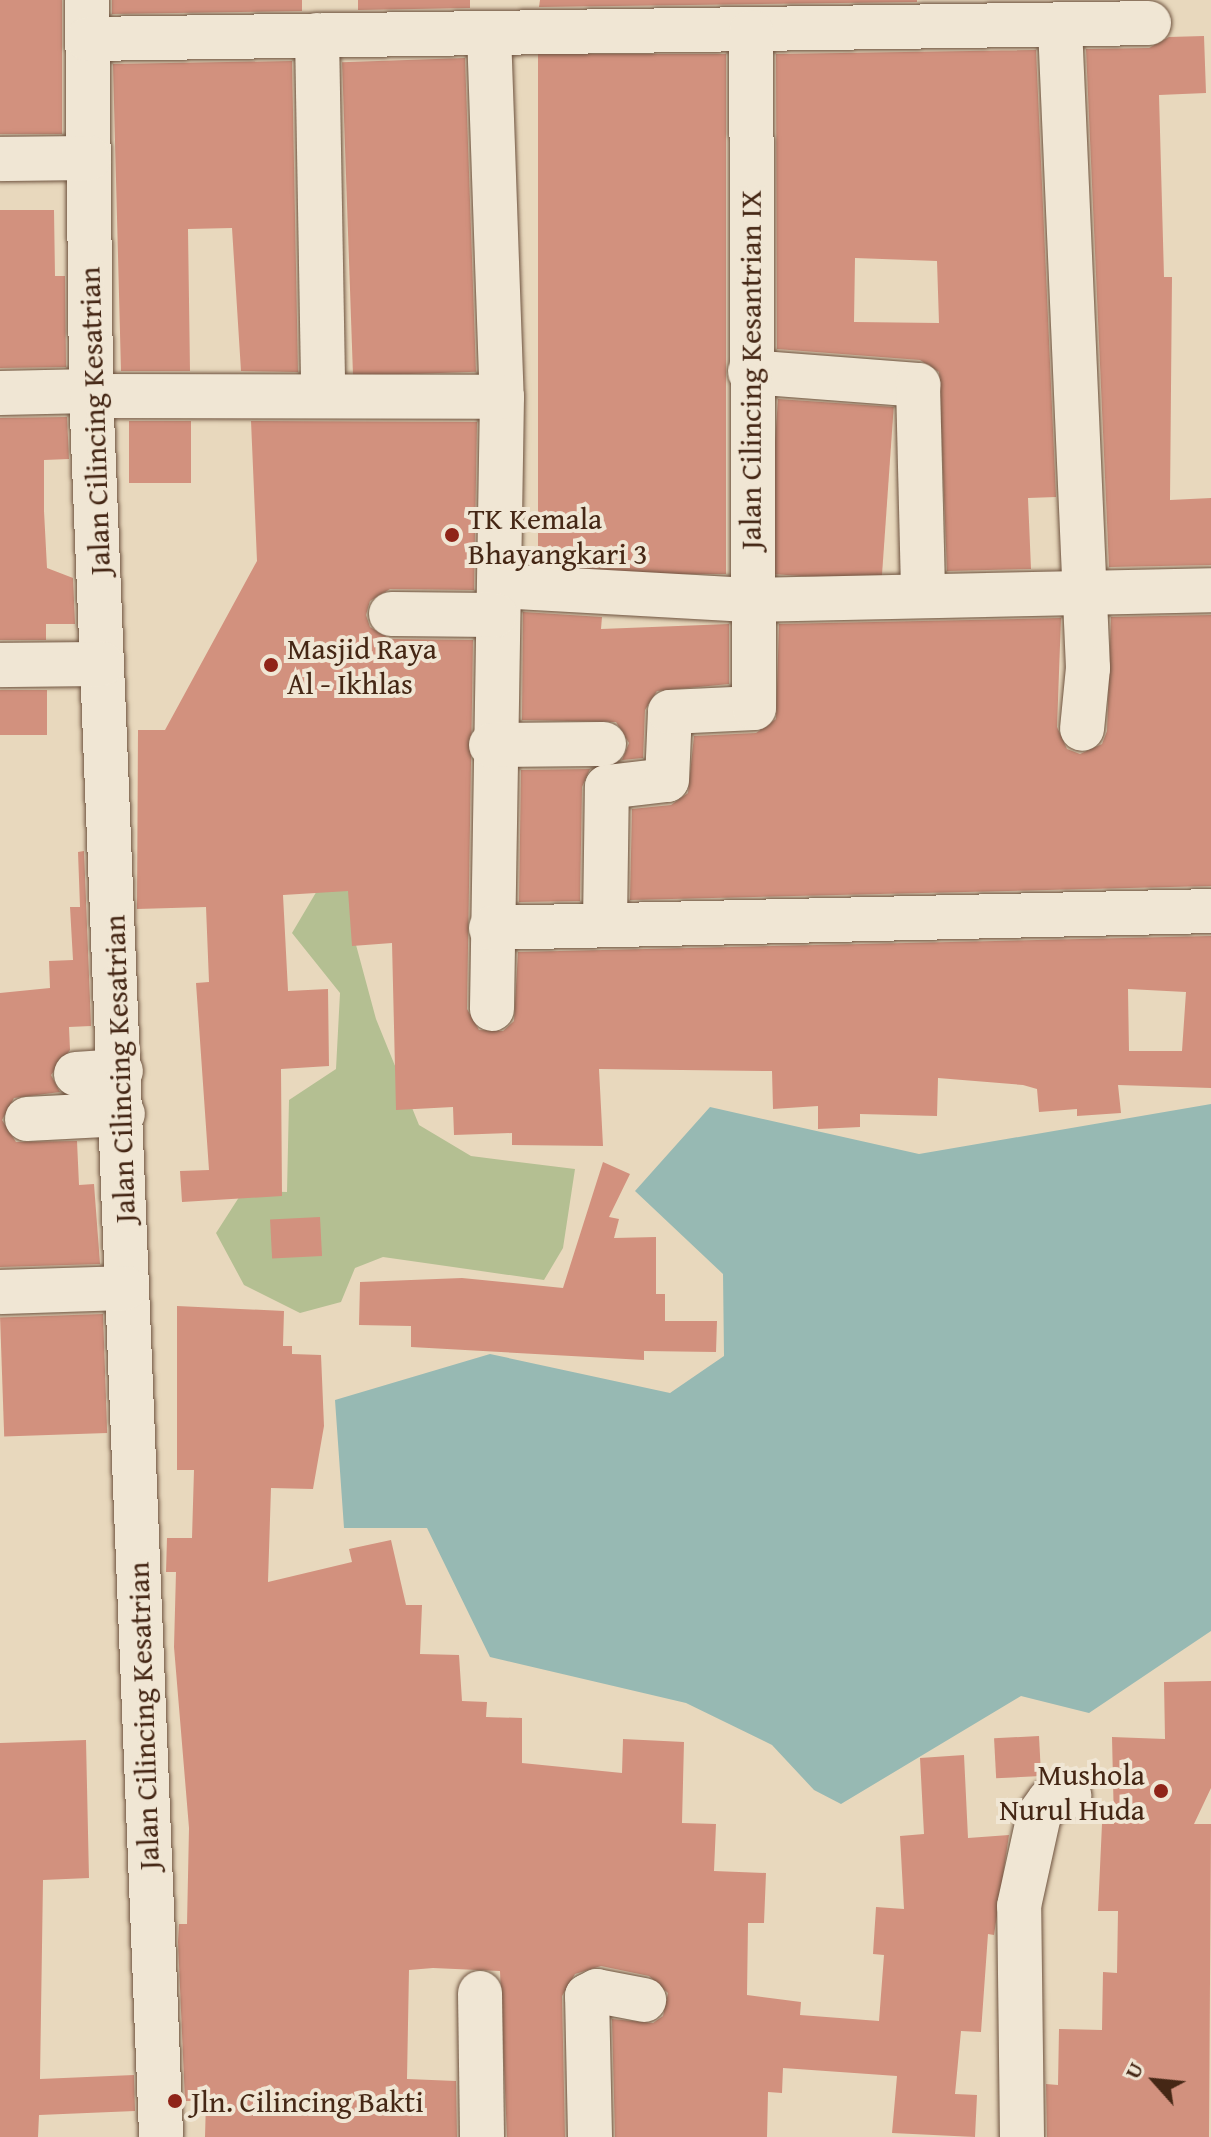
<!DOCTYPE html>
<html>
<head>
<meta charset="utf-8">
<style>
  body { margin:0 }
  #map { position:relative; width:1211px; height:2137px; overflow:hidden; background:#e8d8bd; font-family:"Gentium Book Plus",serif }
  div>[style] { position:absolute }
  .green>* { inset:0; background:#b4bf92 }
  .water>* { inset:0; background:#97b9b3 }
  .building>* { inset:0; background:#d2917e; transform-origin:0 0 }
  .roads { filter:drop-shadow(0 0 2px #6e533f) drop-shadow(0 0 2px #6e533f) }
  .minor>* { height:44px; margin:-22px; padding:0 22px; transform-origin:22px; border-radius:22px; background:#f0e6d4 }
  .dots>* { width:22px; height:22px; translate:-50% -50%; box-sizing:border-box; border:4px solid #f0e6d4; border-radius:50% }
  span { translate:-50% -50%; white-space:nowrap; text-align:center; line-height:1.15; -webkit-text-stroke:8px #f0e6d4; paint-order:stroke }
  .street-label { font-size:30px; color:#452715 }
  .poi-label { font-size:30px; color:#452715 }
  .left { translate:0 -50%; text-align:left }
  .right { translate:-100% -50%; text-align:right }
  .north { position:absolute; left:1115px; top:2041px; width:80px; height:80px; -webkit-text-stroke:6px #f0e6d4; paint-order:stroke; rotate:297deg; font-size:22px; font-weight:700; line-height:32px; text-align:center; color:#452715 }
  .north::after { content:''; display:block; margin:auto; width:28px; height:36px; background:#452715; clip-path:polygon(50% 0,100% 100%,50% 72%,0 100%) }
</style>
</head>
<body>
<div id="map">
  <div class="green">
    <i style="clip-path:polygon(363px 813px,352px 930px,376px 1019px,419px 1125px,471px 1156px,575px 1169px,563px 1248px,544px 1280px,383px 1257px,355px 1268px,341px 1302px,300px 1313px,244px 1285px,216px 1233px,243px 1191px,287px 1192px,289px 1100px,336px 1069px,340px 993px,292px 933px)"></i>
  </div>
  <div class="water">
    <i style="clip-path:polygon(1211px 1104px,1211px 1631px,1089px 1713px,1021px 1696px,841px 1804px,814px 1790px,772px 1745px,686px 1703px,490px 1657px,427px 1528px,344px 1528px,335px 1400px,490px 1354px,670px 1393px,724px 1356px,723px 1274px,635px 1191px,710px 1107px,919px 1154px)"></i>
  </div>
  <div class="building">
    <i style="left:0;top:0;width:62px;height:134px"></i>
    <i style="clip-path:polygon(112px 0,302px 0,302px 11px,112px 14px)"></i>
    <i style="clip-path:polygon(358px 0,470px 0,470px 8px,358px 10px)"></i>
    <i style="clip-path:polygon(540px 0,917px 0,917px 2px,539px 7px)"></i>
    <i style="clip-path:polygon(1204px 36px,1206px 93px,1159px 95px,1164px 277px,1172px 277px,1170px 500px,1211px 498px,1211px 565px,1109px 567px,1086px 49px,1149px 48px,1169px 37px)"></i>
    <i style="clip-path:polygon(evenodd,1036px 50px,1056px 497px,1028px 498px,1031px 569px,947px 571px,939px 372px,920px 360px,777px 349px,776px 54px,1036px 50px,855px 258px,937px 261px,939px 323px,854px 322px,855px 258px)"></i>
    <i style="left:726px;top:54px;width:520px;height:188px;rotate:90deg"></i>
    <i style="left:465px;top:58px;width:314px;height:123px;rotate:88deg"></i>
    <i style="clip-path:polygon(292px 61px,298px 372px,241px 371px,232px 228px,188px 229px,190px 371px,121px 371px,113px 64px)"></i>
    <i style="clip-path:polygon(0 210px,54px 210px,55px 276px,65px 276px,66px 367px,0 368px)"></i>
    <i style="left:778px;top:399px;width:116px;height:175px;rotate:4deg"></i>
    <i style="clip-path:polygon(67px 417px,69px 459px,44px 460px,44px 511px,47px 568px,73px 578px,75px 624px,46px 624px,46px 640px,0 640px,0 418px)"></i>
    <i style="left:129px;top:421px;width:62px;height:62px"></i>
    <i style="clip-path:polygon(evenodd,251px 421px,477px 422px,474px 590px,390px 589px,370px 601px,366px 615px,370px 627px,390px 639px,473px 640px,467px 1009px,479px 1030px,503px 1031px,514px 1021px,518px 952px,1211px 936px,1211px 1088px,1118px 1085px,1121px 1113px,1077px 1116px,1077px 1109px,1039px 1112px,1037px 1089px,1023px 1085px,938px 1078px,937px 1116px,860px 1114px,860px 1127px,818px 1129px,818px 1106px,773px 1109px,772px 1071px,599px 1069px,603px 1146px,512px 1145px,512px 1133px,454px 1135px,453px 1107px,396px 1110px,392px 943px,352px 946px,348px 891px,283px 895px,288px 991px,328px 989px,329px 1066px,281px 1069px,282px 1196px,182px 1202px,180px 1171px,209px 1170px,196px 983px,209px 982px,206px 907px,137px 909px,138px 730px,165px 730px,257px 561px,251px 421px,1128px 989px,1186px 992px,1182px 1051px,1129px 1051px,1128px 989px)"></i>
    <i style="clip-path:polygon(523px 612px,602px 617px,601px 629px,729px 624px,729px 684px,657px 691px,645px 710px,643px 758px,622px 760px,629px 743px,616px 722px,522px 720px)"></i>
    <i style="clip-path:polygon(1211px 615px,1211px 886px,630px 900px,632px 809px,671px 805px,688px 793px,694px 736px,756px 733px,776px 719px,779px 624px,1061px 618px,1057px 727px,1067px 749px,1080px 754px,1102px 744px,1107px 731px,1111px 617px)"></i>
    <i style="left:0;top:690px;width:47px;height:45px"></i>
    <i style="clip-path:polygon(590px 769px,582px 787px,580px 901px,519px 902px,521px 770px)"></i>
    <i style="clip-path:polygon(84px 851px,91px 1026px,69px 1027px,70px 1050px,51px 1075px,60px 1092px,14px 1098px,2px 1120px,16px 1142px,77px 1141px,79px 1185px,94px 1184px,100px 1264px,0 1267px,0 993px,50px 988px,49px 961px,73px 960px,70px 907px,80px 907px,78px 852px)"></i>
    <i style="clip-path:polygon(603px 1162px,630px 1174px,609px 1217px,619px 1219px,614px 1238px,656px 1237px,656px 1294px,665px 1294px,665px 1321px,717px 1321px,716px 1352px,644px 1351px,644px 1360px,411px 1347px,411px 1326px,359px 1325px,360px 1282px,462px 1278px,563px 1288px)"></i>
    <i style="left:320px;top:1217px;width:39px;height:50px;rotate:87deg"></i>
    <i style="clip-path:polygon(177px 1306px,284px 1311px,283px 1346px,292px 1346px,292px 1354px,321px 1355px,324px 1426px,313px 1489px,271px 1488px,268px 1582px,352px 1562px,349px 1549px,391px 1540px,406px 1605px,422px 1605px,420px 1654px,459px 1655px,462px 1701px,487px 1702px,486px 1717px,522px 1718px,522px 1763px,622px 1773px,623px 1739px,684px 1742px,682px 1823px,716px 1824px,714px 1871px,766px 1873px,764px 1923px,748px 1923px,747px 1995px,801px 2002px,800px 2015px,879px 2021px,884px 1955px,873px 1954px,876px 1907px,904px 1909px,900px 1836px,924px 1834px,920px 1758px,964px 1755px,968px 1838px,1009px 1835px,994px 1935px,988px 1934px,981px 2032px,961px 2031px,955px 2094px,977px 2095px,975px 2137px,892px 2133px,897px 2076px,783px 2068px,782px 2093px,768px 2092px,767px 2137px,615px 2137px,612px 2019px,653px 2023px,663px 2016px,668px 1993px,649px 1976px,601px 1966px,575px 1974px,562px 1996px,565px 2137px,507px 2137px,500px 1971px,433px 1968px,409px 1970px,407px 2079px,456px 2081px,457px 2137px,205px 2137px,206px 2101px,185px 2101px,178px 1942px,179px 1924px,187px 1924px,189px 1828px,174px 1647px,176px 1572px,166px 1572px,167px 1538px,192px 1538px,194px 1470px,177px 1470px)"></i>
    <i style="left:103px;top:1314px;width:119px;height:103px;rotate:88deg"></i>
    <i style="clip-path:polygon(1211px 1681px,1211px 1788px,1194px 1824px,1211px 1824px,1209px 2137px,1047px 2137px,1046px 2084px,1058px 2085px,1059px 2029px,1102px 2030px,1103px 1972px,1117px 1973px,1118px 1911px,1098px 1911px,1102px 1824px,1114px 1824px,1112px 1737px,1165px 1739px,1164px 1682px)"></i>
    <i style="left:1039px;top:1736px;width:40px;height:45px;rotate:87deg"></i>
    <i style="clip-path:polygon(86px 1740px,89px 1878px,43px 1880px,40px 2079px,134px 2075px,135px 2111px,39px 2115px,38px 2137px,0 2137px,0 1743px)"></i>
  </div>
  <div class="roads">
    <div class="minor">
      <i style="left:87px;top:0;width:391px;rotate:89.4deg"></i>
      <i style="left:91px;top:391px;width:1747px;rotate:87.7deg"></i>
      <i style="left:1060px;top:27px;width:642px;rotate:87.5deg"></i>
      <i style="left:1088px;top:668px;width:61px;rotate:95.6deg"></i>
      <i style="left:489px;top:33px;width:364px;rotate:88deg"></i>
      <i style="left:502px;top:397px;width:612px;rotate:90.94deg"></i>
      <i style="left:317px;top:35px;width:361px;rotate:89deg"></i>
      <i style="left:88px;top:39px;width:1061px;rotate:-0.86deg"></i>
      <i style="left:0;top:159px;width:89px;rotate:-0.6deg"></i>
      <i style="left:750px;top:372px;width:169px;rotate:4.4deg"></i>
      <i style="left:918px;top:385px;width:210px;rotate:88.6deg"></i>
      <i style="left:0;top:393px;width:91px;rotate:-1.3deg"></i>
      <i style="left:92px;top:396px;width:410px;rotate:0.1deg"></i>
      <i style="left:499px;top:586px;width:250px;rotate:3.2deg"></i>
      <i style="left:749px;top:600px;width:462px;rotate:-1.2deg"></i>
      <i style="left:391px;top:614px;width:104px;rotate:0.6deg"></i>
      <i style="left:0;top:665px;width:102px;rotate:-0.6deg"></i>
      <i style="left:491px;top:745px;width:113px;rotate:-0.5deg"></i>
      <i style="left:605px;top:923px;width:136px;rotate:-89.2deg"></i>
      <i style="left:607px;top:787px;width:60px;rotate:-6.7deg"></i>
      <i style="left:667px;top:780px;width:68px;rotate:-87.5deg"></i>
      <i style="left:670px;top:712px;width:84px;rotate:-2.7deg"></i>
      <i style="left:754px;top:708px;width:676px;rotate:-90.25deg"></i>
      <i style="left:491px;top:928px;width:720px;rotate:-1.35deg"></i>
      <i style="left:76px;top:1074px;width:45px;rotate:-3.8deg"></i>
      <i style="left:27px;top:1119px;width:96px;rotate:-3deg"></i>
      <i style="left:0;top:1292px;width:125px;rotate:-1.8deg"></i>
      <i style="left:480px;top:1993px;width:144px;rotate:89.2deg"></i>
      <i style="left:590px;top:2137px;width:141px;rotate:-91.2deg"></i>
      <i style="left:587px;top:1996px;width:11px;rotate:-27deg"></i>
      <i style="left:597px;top:1991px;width:48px;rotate:10.8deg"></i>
      <i style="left:1022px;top:2137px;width:231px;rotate:-90.7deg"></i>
      <i style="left:1019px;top:1906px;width:93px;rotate:-77.6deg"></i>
      <i style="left:1039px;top:1815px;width:17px;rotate:-54deg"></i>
      <i style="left:1049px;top:1801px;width:21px;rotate:-14deg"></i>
    </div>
  </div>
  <div class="dots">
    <i style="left:452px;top:535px;background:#8f2418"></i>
    <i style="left:271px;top:665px;background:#8f2418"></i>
    <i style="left:1161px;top:1791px;background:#8f2418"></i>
    <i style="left:175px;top:2101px;background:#8f2418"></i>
  </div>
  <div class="street-label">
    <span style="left:750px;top:370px;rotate:-90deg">Jalan Cilincing Kesantrian IX</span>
    <span style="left:94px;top:421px;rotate:-92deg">Jalan Cilincing Kesatrian</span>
    <span style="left:119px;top:1069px;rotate:-92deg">Jalan Cilincing Kesatrian</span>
    <span style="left:143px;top:1716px;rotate:-92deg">Jalan Cilincing Kesatrian</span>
  </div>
  <div class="poi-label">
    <span class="left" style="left:468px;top:535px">TK Kemala<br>Bhayangkari 3</span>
    <span class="left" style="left:287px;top:665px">Masjid Raya<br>Al - Ikhlas</span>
    <span class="right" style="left:1145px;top:1791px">Mushola<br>Nurul Huda</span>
    <span class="left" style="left:191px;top:2101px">Jln. Cilincing Bakti</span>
  </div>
  <div class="north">U</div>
</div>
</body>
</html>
